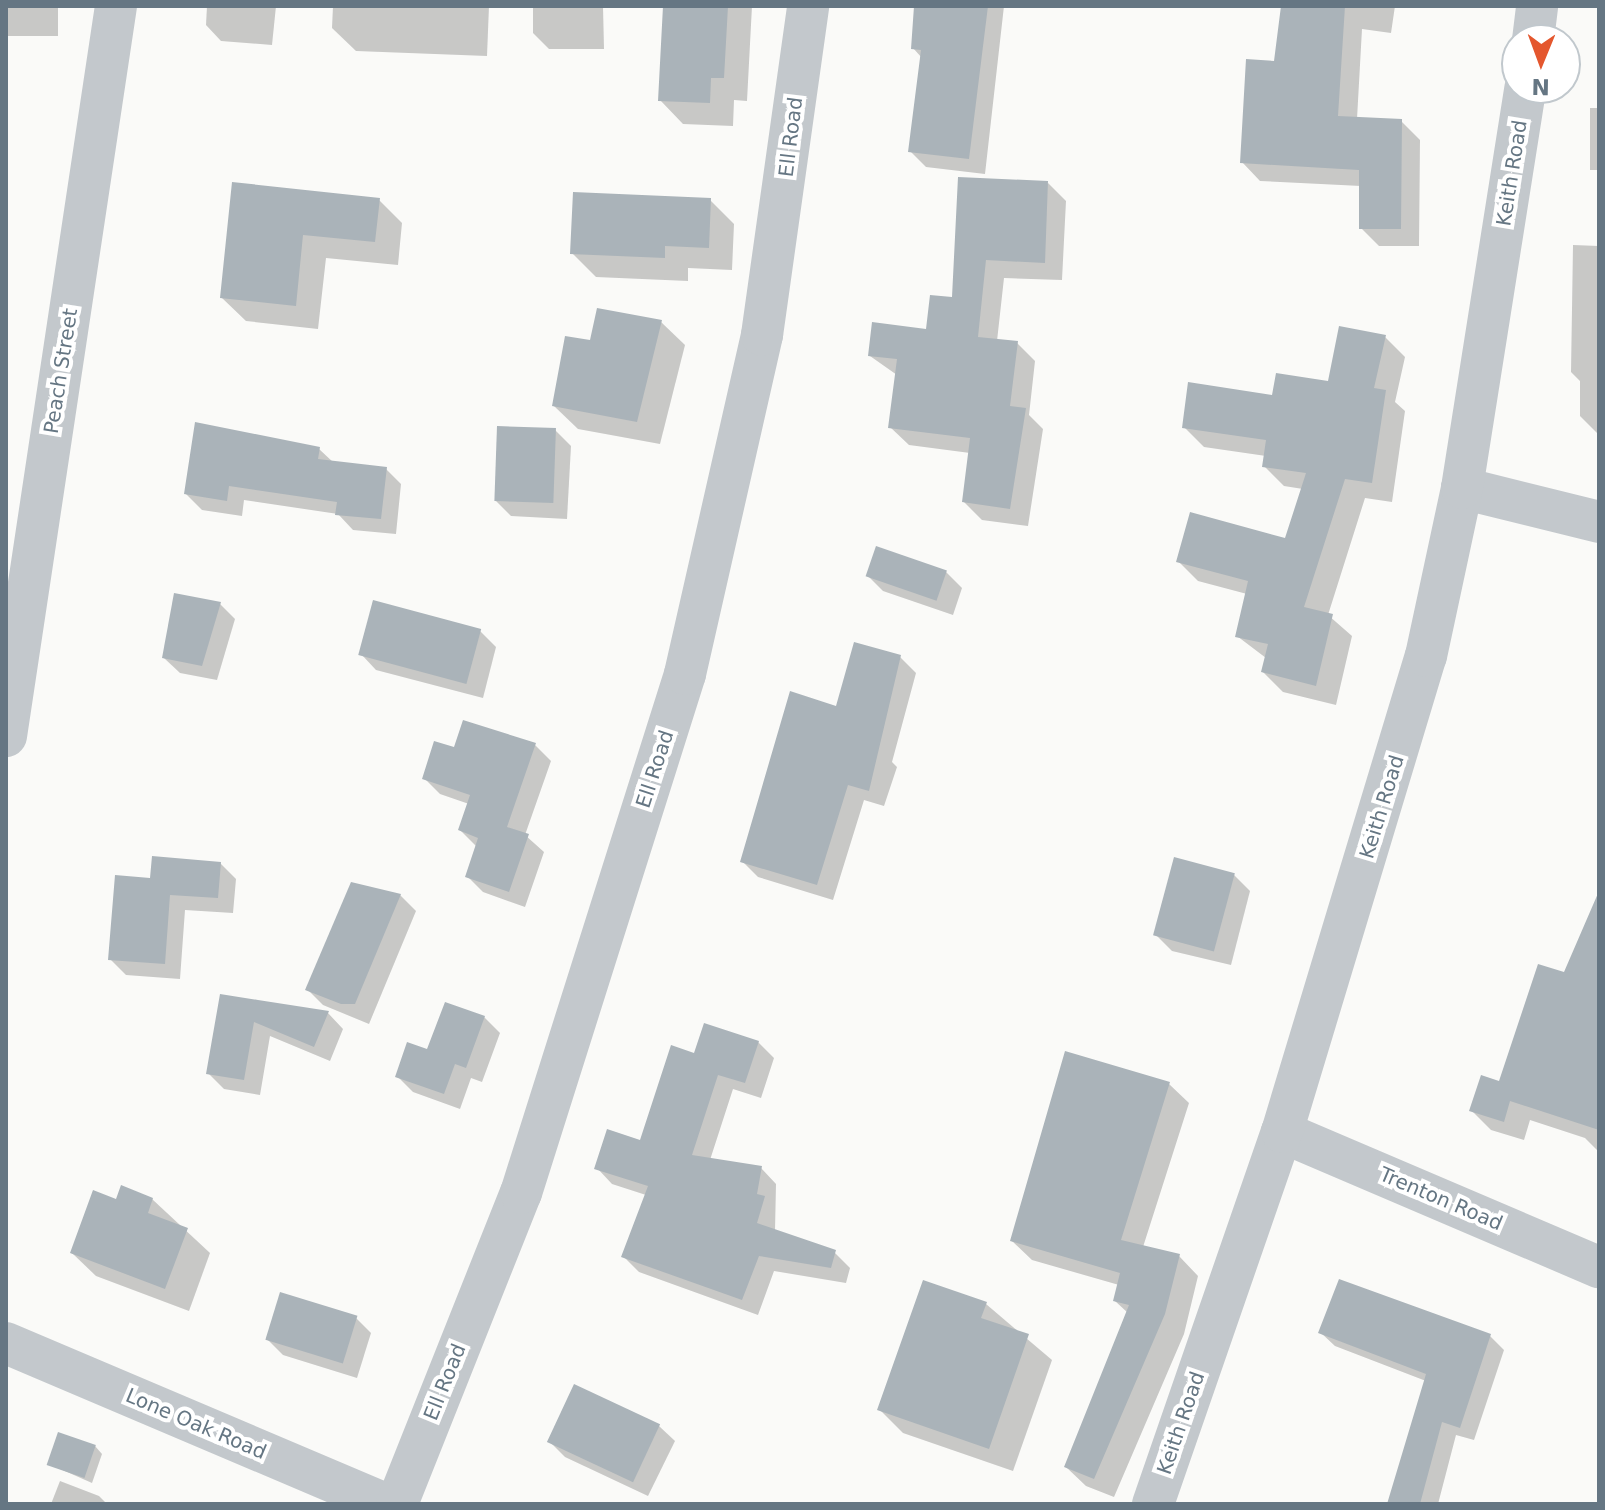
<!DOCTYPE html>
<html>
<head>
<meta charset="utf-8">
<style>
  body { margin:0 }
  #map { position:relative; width:1605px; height:1510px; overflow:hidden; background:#fafaf8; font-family:"DejaVu Sans",sans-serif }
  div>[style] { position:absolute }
  .shadow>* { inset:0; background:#0003; transform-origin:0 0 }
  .building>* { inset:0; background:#aab3b9; transform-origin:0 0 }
  .minor>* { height:42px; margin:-21px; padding:0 21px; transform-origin:21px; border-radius:21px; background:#c3c8cc }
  span { translate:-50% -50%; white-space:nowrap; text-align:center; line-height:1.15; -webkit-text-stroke:8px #fff; paint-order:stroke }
  .street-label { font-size:20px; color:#657683 }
  .frame { position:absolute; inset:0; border:8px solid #657683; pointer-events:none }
  .north { position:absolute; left:1501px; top:24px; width:80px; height:80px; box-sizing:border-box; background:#fff; border:2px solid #c1c8cd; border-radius:50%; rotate:181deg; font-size:22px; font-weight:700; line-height:32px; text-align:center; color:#657683 }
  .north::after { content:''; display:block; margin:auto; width:28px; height:36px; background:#e4572e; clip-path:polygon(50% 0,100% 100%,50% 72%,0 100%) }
</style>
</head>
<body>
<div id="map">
  <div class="shadow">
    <i style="left:6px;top:6px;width:52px;height:30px"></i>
    <i style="clip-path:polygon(207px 6px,276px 6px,272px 45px,221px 41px,206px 25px)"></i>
    <i style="clip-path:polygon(333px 6px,489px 6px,487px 56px,356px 51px,332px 28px)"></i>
    <i style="clip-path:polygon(533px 6px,603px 6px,604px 49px,549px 49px,533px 33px)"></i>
    <i style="clip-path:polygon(665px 6px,752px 6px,747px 101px,734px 100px,733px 126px,683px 124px,660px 100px)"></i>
    <i style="clip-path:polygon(916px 6px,1004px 6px,985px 174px,926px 167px,910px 151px,922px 58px,913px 48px)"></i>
    <i style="clip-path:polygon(1283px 6px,1395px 6px,1391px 33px,1362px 29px,1357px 119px,1401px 121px,1420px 140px,1419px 246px,1379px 246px,1361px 228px,1361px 186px,1260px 181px,1242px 162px,1276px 63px)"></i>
    <i style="left:1590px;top:108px;width:9px;height:62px"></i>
    <i style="clip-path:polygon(1048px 183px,1066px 201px,1062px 280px,1004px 278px,997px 341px,1017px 343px,1035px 361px,1029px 415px,1043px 429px,1028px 526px,982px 520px,964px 502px,970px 453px,909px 445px,890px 427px,897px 375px,870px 356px,928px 331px)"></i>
    <i style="clip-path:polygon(233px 185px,379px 200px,402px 223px,398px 265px,326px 258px,318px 329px,246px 321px,222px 298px)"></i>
    <i style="clip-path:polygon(710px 200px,734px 224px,732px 270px,688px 268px,688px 281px,596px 277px,572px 253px)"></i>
    <i style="clip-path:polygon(1573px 245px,1599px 246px,1599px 435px,1580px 416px,1580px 381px,1571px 372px)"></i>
    <i style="clip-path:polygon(661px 322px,685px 345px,660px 444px,578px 429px,554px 406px,592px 343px)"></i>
    <i style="clip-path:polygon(1385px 337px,1405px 357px,1395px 402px,1405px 411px,1392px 502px,1365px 498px,1328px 615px,1352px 636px,1336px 705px,1283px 692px,1263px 672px,1266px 658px,1237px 636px,1247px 594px,1198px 581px,1178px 561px,1287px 540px,1303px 489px,1284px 486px,1264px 466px,1266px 456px,1204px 447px,1184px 427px,1330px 383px)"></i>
    <i style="clip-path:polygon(555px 430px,571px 446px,567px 519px,511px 516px,495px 500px)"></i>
    <i style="clip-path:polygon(319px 449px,334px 463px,386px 469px,401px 484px,396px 534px,353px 530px,338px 514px,244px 500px,242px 516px,202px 510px,186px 494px)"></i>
    <i style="clip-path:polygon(946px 572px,962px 588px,953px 615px,883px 591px,867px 575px)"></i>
    <i style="clip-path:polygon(220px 604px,235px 619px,217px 680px,180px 673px,164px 658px)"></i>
    <i style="clip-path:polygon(480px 631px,496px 647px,483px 698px,376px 670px,361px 654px)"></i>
    <i style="clip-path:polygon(900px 657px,916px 673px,892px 762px,897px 767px,884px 806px,864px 800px,833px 900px,758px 877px,742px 861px,837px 708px)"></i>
    <i style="clip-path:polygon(535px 745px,551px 761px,525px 835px,544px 852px,525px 907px,483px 892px,467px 876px,476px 846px,460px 830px,469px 804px,440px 794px,424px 778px,455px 750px)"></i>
    <i style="clip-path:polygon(220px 863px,236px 879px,233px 913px,185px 910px,180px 979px,126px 975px,110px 959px,152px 880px)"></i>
    <i style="clip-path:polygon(1234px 875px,1250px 891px,1231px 965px,1172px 951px,1156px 935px)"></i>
    <i style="clip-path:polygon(400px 895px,416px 911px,369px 1024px,323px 1005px,307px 989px)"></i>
    <i style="clip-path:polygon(1599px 993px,1599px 1152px,1585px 1138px,1530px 1120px,1524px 1140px,1491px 1130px,1471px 1110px)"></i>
    <i style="clip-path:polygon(222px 996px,328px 1013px,343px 1029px,330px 1061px,270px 1036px,260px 1095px,224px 1089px,208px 1073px)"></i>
    <i style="clip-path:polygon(484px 1017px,500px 1033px,482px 1082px,471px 1078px,460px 1109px,413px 1092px,397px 1076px)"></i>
    <i style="clip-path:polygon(758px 1042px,774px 1058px,761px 1098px,733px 1089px,710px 1160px,761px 1168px,776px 1184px,775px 1231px,834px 1252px,850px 1268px,846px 1283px,774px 1271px,758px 1315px,639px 1272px,624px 1257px,646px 1195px,612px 1184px,597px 1168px,641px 1142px,696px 1055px)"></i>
    <i style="clip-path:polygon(1169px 1084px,1189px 1103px,1143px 1247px,1179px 1256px,1198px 1276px,1184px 1334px,1114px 1497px,1086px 1486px,1066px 1467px,1128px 1313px,1115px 1301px,1119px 1285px,1032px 1260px,1012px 1241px)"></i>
    <i style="clip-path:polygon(152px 1199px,210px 1253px,189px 1311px,96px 1276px,72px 1253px,117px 1202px)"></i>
    <i style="clip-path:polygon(986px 1304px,1052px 1360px,1013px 1471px,903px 1433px,880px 1410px)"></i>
    <i style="clip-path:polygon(356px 1318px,371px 1333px,357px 1378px,283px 1355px,267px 1339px)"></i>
    <i style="clip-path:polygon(1320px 1332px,1490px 1336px,1504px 1350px,1474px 1440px,1456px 1435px,1438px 1504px,1389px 1504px,1426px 1381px,1335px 1346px)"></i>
    <i style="clip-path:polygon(659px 1426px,675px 1441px,648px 1496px,565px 1457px,550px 1442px)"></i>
    <i style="clip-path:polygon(95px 1446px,102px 1454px,92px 1483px,49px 1464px)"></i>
    <i style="clip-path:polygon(60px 1481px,99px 1496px,107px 1504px,51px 1504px)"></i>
  </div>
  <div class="building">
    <i style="clip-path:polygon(663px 6px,728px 6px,724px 78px,711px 78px,710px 103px,658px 101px)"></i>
    <i style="clip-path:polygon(914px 6px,988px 6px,969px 159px,908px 152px,921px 50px,911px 49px)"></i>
    <i style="clip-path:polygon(1281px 6px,1345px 6px,1338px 116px,1402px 119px,1401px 229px,1359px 229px,1359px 170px,1240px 163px,1246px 59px,1274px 61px)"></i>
    <i style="clip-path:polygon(958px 177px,1048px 181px,1045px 263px,986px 260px,978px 337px,1018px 341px,1010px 406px,1026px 408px,1010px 509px,962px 502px,970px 438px,888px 428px,897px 359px,868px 356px,872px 322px,926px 329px,930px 295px,952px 297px)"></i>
    <i style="clip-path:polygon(232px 182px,380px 198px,375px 242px,303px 235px,296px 306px,220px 298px)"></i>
    <i style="clip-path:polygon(573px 192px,711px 198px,709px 248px,665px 246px,665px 258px,570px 254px)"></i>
    <i style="clip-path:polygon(597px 308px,662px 320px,637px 422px,552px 406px,565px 336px,590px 340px)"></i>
    <i style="clip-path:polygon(1339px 326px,1386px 335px,1374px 388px,1386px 390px,1372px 483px,1345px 479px,1304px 607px,1333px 614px,1316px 686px,1261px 672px,1268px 644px,1235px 637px,1248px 581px,1176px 562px,1190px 512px,1285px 538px,1306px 473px,1262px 467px,1266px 440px,1182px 428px,1188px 382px,1272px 395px,1276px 373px,1328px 381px)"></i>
    <i style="clip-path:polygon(195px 422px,320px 447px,318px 459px,387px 467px,381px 519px,335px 515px,337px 502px,229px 486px,227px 501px,184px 494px)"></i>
    <i style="left:497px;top:426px;width:59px;height:75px;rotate:2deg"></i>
    <i style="left:876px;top:546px;width:75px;height:32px;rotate:19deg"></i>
    <i style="clip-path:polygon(174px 593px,221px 602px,202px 666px,162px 658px)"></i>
    <i style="left:373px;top:600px;width:112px;height:57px;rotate:15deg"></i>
    <i style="clip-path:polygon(854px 642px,901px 655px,869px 791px,848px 785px,817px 885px,740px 862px,790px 691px,836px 706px)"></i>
    <i style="clip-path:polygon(463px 720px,536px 743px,507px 827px,529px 834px,509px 892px,465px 877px,478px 838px,458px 830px,470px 795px,422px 779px,434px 741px,454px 747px)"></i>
    <i style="clip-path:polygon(152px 856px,221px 862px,218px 898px,170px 895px,165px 964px,108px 960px,115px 875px,150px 878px)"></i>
    <i style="left:1174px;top:857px;width:63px;height:81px;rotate:15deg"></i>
    <i style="clip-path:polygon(351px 882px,401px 894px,355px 1004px,341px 1004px,305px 990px)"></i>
    <i style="clip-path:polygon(1599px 891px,1599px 1130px,1510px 1101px,1504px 1122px,1469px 1111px,1481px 1075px,1499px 1081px,1538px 964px,1564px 972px)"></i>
    <i style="clip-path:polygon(220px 994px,258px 1000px,329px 1011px,314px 1047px,254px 1022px,244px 1080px,206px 1074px)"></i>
    <i style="clip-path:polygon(445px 1002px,485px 1016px,466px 1068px,455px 1064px,444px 1094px,395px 1077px,407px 1042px,427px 1049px)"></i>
    <i style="clip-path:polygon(704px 1023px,759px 1041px,745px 1083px,718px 1075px,692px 1155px,762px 1166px,757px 1194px,765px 1196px,757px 1223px,836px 1250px,831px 1268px,759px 1256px,742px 1300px,621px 1257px,648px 1186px,594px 1169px,607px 1129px,640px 1140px,671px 1045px,694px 1053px)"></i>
    <i style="clip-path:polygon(1065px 1051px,1170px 1082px,1121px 1240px,1180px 1254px,1165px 1314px,1094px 1479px,1064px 1467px,1129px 1305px,1113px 1301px,1120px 1273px,1010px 1241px)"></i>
    <i style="clip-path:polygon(121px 1185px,153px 1198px,148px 1213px,188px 1228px,165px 1289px,70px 1253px,93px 1190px,116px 1199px)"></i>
    <i style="clip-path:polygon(1339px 1279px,1491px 1334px,1460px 1428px,1442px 1422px,1420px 1504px,1387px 1504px,1426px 1374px,1318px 1333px)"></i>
    <i style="clip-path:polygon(923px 1280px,987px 1302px,981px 1318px,1029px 1334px,989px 1449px,877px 1410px)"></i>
    <i style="left:280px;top:1292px;width:81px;height:50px;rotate:17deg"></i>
    <i style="left:574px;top:1384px;width:95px;height:64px;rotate:25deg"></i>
    <i style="left:58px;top:1432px;width:40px;height:35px;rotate:19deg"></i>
  </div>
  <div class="minor">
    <i style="left:1533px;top:40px;width:34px;rotate:-83deg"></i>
    <i style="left:1462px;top:488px;width:141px;rotate:13.9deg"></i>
    <i style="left:6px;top:736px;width:738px;rotate:-81.43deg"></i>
    <i style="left:1282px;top:1132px;width:345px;rotate:23.1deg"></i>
    <i style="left:6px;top:1343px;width:413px;rotate:23deg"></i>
    <i style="left:397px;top:1504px;width:335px;rotate:-68.3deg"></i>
    <i style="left:521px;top:1193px;width:544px;rotate:-72.46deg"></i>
    <i style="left:685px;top:674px;width:348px;rotate:-77.2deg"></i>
    <i style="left:762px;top:335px;width:332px;rotate:-82deg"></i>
    <i style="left:1153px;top:1504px;width:394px;rotate:-70.9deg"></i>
    <i style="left:1282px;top:1132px;width:497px;rotate:-73.2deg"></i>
    <i style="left:1426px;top:656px;width:172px;rotate:-77.9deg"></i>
    <i style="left:1462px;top:488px;width:405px;rotate:-81deg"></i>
  </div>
  <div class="street-label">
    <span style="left:791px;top:137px;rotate:-83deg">Ell Road</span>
    <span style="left:1512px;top:173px;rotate:-81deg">Keith Road</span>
    <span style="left:61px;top:371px;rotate:-81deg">Peach Street</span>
    <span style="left:655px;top:769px;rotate:-72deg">Ell Road</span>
    <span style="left:1382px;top:807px;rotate:-73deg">Keith Road</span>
    <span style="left:1441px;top:1199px;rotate:23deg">Trenton Road</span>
    <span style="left:445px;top:1382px;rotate:-68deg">Ell Road</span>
    <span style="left:1181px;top:1423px;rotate:-71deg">Keith Road</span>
    <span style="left:196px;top:1424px;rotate:23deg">Lone Oak Road</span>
  </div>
  <div class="frame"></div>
  <div class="north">N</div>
</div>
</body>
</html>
